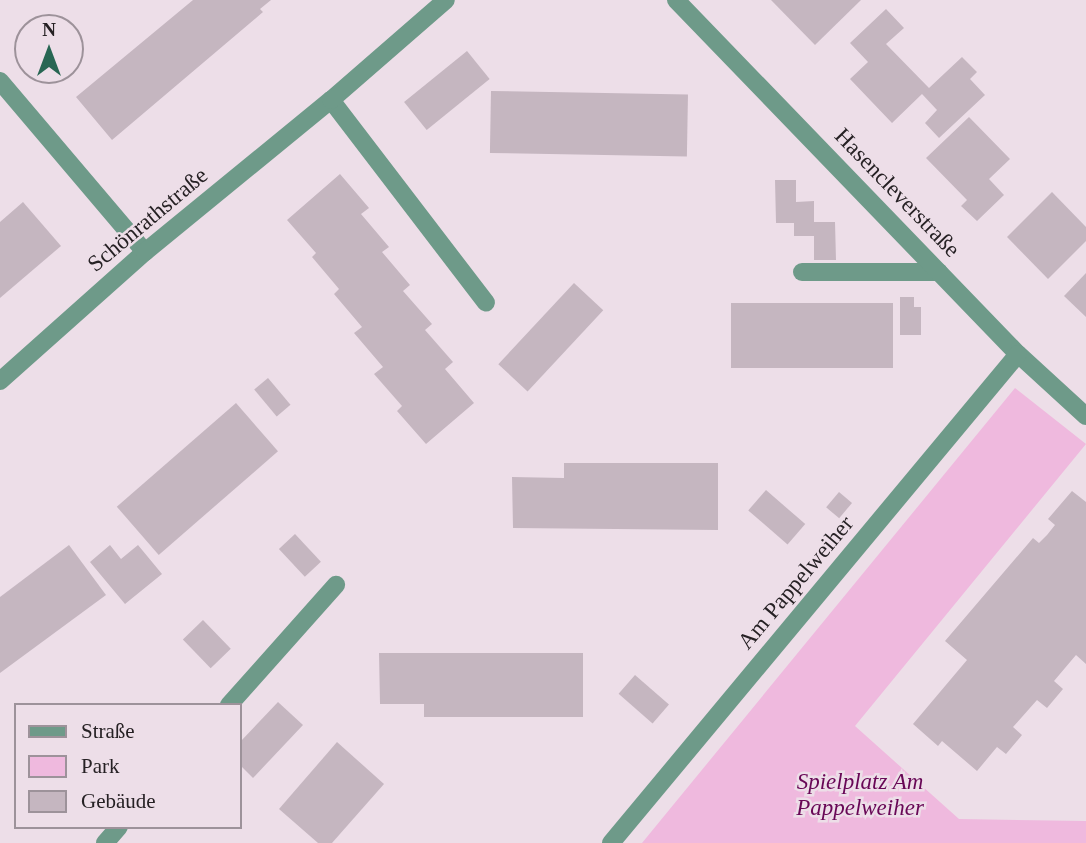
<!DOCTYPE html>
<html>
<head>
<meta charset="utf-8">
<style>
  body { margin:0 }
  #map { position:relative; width:1086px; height:843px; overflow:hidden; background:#eddee8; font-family:"Times New Roman",serif }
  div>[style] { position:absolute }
  .green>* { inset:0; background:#efb9de }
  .building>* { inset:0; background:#c5b6c0; transform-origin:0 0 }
  .lane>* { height:18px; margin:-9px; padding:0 9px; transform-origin:9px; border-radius:9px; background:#6e9a89 }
  .street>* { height:18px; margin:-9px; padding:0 9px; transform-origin:9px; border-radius:9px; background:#6e9a89 }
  span { translate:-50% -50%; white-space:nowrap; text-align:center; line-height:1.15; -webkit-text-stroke:5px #eddee8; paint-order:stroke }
  .street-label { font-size:23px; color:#262124 }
  .park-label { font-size:23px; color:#680756; font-style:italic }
  .legend { position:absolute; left:14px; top:703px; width:228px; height:126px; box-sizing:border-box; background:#eddee8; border:2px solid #9d929a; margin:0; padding:9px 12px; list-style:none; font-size:21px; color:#262124 }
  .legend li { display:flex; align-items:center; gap:14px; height:35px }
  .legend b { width:35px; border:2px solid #9d929a }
  .north { position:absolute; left:14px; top:14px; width:70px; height:70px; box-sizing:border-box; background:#eddee8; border:2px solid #9d929a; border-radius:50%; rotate:0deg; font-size:19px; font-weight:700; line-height:28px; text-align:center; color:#262124 }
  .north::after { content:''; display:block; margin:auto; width:24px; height:32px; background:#286653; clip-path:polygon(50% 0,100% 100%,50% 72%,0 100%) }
</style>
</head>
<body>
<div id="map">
  <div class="green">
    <i style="clip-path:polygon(1015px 388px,1086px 444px,855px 726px,959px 819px,1086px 821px,1086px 843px,642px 843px)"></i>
  </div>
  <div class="building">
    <i style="clip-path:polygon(193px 0,271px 0,260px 9px,263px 12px,112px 140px,76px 97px)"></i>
    <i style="clip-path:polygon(771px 0,861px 0,815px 45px)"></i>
    <i style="clip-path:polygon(886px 9px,904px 28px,886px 44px,929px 88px,962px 57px,977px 72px,970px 79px,985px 95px,939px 138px,925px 123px,937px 110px,922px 94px,892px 123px,850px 79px,868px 62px,850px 43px)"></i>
    <i style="left:467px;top:51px;width:36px;height:81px;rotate:51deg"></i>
    <i style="left:491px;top:91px;width:197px;height:62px;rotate:1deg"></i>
    <i style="clip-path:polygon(969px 117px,1010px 159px,989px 179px,1004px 195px,977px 221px,961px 206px,967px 200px,926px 158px)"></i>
    <i style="clip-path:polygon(340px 174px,369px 208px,361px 214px,389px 247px,382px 252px,410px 285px,403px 291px,432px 324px,425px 330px,453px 362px,445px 369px,474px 403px,426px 444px,397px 411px,402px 406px,374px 374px,383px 367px,354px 333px,362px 327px,334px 294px,339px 289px,312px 257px,316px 253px,287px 220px)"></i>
    <i style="clip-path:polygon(775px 180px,796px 180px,796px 202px,814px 201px,814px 222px,835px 222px,836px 260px,814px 260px,814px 236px,794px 236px,794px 223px,776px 223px)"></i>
    <i style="clip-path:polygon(1052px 192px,1086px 227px,1086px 241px,1048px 279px,1007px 237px)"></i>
    <i style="clip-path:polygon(23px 202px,61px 246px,0 298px,0 222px)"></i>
    <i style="clip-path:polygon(1086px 273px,1086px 317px,1064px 296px)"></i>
    <i style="left:574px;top:283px;width:40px;height:111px;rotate:43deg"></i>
    <i style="clip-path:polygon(900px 297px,914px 297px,914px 307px,921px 307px,921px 335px,900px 335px)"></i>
    <i style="left:731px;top:303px;width:162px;height:65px"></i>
    <i style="left:268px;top:378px;width:35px;height:18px;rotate:50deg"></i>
    <i style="left:236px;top:403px;width:64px;height:158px;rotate:49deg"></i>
    <i style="clip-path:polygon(564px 463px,718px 463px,718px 530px,513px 528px,512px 477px,564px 478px)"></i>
    <i style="left:766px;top:490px;width:52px;height:27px;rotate:41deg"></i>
    <i style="clip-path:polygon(1072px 491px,1086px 502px,1086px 664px,1076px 655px,1054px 681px,1063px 689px,1047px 708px,1037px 700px,1013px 727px,1022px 735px,1006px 754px,997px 747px,977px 771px,942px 741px,938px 746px,913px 724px,967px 660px,945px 641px,1033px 538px,1039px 543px,1047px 535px,1055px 525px,1048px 519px)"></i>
    <i style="left:839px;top:492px;width:17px;height:20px;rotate:40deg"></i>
    <i style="left:295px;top:534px;width:38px;height:22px;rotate:47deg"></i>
    <i style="clip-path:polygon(69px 545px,106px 595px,0 673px,0 597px)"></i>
    <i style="clip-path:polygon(110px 545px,121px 559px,138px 545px,162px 574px,125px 604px,90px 562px)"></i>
    <i style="left:203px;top:620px;width:40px;height:28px;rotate:46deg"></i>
    <i style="clip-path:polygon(379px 653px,583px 653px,583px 717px,424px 717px,424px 704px,380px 704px)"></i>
    <i style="left:635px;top:675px;width:45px;height:25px;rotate:41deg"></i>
    <i style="clip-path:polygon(278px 702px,303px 725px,253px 778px,240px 765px,240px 742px)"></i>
    <i style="clip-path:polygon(337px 742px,384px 784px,332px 843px,318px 843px,279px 809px)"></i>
  </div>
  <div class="lane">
    <i style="left:331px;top:100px;width:255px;rotate:52.6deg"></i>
    <i style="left:802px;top:272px;width:137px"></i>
  </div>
  <div class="street">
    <i style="left:676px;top:0;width:492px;rotate:46deg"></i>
    <i style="left:1018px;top:354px;width:92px;rotate:42.4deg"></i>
    <i style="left:0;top:81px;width:224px;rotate:49.7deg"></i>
    <i style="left:0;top:381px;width:194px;rotate:-41.7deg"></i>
    <i style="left:145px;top:252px;width:240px;rotate:-39.3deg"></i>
    <i style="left:331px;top:100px;width:152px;rotate:-41deg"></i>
    <i style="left:229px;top:705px;width:161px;rotate:-48.3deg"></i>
    <i style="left:105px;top:843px;width:21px;rotate:-49deg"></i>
    <i style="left:611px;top:843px;width:636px;rotate:-50.23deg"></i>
  </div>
  <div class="street-label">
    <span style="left:897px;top:193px;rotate:46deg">Hasencleverstraße</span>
    <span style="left:148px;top:220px;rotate:-40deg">Schönrathstraße</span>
    <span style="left:796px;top:583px;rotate:-50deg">Am Pappelweiher</span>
  </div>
  <div class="park-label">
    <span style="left:860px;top:795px">Spielplatz Am<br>Pappelweiher</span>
  </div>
  <ul class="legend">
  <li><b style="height:9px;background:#6e9a89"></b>Straße</li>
  <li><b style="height:19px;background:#efb9de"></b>Park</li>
  <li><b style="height:19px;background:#c5b6c0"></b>Gebäude</li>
  </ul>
  <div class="north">N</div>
</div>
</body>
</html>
